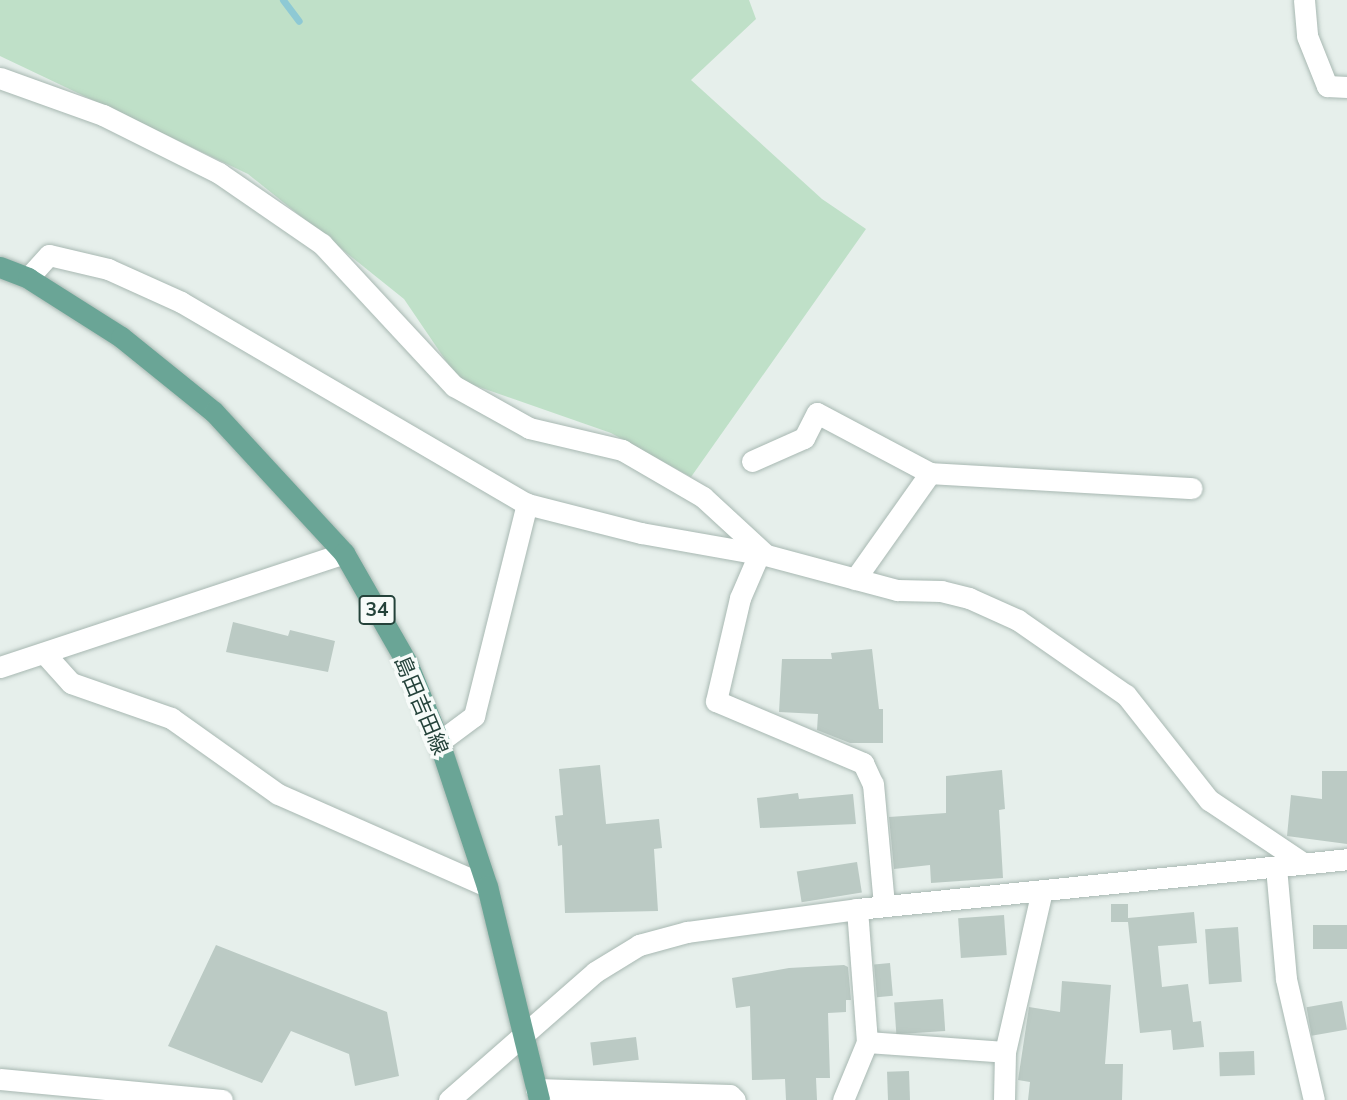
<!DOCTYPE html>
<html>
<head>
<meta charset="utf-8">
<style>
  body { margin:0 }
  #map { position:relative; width:1347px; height:1100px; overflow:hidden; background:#e6efeb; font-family:Mulish,"Noto Sans JP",sans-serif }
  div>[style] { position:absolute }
  .green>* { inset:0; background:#bfe0c8 }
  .stream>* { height:7px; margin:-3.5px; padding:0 3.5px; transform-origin:3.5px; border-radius:3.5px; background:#8ec9d4 }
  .building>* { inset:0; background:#bbcac4; transform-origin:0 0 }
  .roads { filter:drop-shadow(0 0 2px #a8b8b2) drop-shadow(0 0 2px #a8b8b2) }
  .minor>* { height:21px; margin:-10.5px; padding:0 10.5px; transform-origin:10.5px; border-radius:10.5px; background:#fff }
  .tertiary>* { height:21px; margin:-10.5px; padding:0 10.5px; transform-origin:10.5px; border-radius:10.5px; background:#fff }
  .primary>* { height:21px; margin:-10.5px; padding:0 10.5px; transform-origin:10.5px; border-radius:10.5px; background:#6aa596 }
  span { translate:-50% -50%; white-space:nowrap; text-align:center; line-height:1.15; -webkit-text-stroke:7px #f7fbf9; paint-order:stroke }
  .shield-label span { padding:2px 5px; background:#f7fbf9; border:2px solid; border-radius:5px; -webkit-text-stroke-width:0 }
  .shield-label { font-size:19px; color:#24423a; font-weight:700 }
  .street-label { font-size:21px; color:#24423a }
</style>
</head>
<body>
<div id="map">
  <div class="green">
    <i style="clip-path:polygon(0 0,749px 0,756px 19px,691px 80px,822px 199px,866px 229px,691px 477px,611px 433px,459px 380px,404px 299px,248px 174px,0 56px)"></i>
  </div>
  <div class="stream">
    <i style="left:283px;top:0;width:26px;rotate:53deg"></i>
  </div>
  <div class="building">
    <i style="clip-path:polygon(233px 622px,288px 636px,290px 630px,335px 641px,328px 672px,226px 652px)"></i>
    <i style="clip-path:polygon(872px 649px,879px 709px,883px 709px,883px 743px,850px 743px,817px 730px,818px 714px,779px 712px,782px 659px,832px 659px,831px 653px)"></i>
    <i style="clip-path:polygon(600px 765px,606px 824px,659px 819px,662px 848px,654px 849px,658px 911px,565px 913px,562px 845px,558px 846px,555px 816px,563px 815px,559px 769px)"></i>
    <i style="clip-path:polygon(1002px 770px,1005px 809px,999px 810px,1003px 878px,931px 883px,930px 865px,894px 869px,889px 817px,946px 813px,946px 776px)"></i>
    <i style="clip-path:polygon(1322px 771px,1347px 771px,1347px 844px,1287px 836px,1291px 795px,1322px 799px)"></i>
    <i style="clip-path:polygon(798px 793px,799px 799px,853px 794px,856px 824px,760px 828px,757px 798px)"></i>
    <i style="left:857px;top:862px;width:31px;height:61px;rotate:81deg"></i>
    <i style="clip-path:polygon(1111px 904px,1128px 904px,1128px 918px,1194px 912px,1197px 943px,1158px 946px,1162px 987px,1188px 984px,1193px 1022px,1201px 1021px,1204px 1047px,1173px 1050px,1171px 1030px,1140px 1033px,1128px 922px,1111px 922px)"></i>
    <i style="left:1004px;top:915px;width:40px;height:46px;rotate:86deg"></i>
    <i style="left:1347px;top:925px;width:24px;height:34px;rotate:90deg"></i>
    <i style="left:1238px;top:927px;width:55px;height:33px;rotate:86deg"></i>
    <i style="clip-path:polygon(216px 945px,387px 1012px,399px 1076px,355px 1086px,349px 1054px,291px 1031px,262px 1083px,168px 1046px)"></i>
    <i style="left:890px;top:963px;width:33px;height:16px;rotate:85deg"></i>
    <i style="clip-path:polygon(844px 965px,848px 967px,851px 1000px,846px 1000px,846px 1012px,828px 1013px,830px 1078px,816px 1078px,817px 1100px,786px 1100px,785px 1079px,752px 1080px,750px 1006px,736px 1008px,732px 978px,789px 968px)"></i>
    <i style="clip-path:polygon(1062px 981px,1111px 985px,1105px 1064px,1123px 1064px,1122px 1100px,1028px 1100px,1030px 1082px,1018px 1080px,1029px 1007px,1060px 1012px)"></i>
    <i style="left:943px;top:999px;width:32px;height:49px;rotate:86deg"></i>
    <i style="left:1342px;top:1001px;width:29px;height:36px;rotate:80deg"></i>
    <i style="left:636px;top:1037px;width:23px;height:46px;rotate:83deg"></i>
    <i style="left:1254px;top:1051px;width:24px;height:35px;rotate:88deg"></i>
    <i style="left:909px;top:1071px;width:29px;height:22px;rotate:88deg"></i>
  </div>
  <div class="roads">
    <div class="minor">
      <i style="left:1304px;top:0;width:36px;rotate:85deg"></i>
      <i style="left:1307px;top:36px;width:54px;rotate:68.2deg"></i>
      <i style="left:1327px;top:86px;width:20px;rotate:3deg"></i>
      <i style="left:0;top:78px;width:109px;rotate:19.8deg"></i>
      <i style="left:103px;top:115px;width:130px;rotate:26.6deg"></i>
      <i style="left:219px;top:173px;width:125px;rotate:34.6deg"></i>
      <i style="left:322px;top:244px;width:194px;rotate:47.1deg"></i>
      <i style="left:454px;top:386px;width:86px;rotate:29.2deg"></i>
      <i style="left:529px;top:428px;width:96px;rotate:13.3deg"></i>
      <i style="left:622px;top:450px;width:94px;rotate:30.1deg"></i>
      <i style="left:703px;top:497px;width:84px;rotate:42.6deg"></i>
      <i style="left:28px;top:278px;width:31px;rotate:-48deg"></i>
      <i style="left:49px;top:255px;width:61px;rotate:13.3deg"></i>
      <i style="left:108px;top:269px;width:80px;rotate:24.3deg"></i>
      <i style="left:181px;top:302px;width:401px;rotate:30.3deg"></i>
      <i style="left:527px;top:504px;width:118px;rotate:14.3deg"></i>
      <i style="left:641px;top:533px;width:127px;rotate:10deg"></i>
      <i style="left:766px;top:555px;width:136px;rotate:15deg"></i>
      <i style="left:897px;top:590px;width:44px;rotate:1.3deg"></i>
      <i style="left:941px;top:591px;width:29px;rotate:14deg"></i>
      <i style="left:969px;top:598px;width:54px;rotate:24.2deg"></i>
      <i style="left:1018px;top:620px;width:131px;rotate:34.8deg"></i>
      <i style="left:1126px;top:695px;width:134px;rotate:51.7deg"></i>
      <i style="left:1209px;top:800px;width:113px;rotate:33.8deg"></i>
      <i style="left:752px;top:461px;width:57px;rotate:-23.9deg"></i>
      <i style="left:804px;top:438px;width:28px;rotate:-63deg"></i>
      <i style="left:817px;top:413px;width:128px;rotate:28deg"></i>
      <i style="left:759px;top:554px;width:48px;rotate:113.4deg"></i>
      <i style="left:740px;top:598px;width:106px;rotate:103.1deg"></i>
      <i style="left:716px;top:701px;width:160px;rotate:22.9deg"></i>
      <i style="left:863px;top:763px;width:23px;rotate:65deg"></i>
      <i style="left:873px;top:784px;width:122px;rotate:84.8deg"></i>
      <i style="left:855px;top:579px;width:130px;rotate:-54.7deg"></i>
      <i style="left:930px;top:473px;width:262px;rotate:3.3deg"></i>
      <i style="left:44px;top:653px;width:40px;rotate:48deg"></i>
      <i style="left:71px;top:683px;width:106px;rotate:19.3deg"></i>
      <i style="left:171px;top:718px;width:131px;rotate:35.4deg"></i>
      <i style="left:278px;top:794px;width:228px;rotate:23.8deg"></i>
      <i style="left:439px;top:742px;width:44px;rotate:-36.6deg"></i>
      <i style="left:474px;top:716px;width:219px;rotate:-76deg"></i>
      <i style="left:1276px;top:867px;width:112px;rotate:84.9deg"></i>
      <i style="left:1286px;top:979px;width:124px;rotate:77deg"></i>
      <i style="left:867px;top:1042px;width:138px;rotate:4.1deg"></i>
      <i style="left:1005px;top:1052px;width:165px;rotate:-77.1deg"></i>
      <i style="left:536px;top:1089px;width:194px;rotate:1.8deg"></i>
      <i style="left:730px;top:1095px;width:7px;rotate:45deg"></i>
      <i style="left:843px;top:1100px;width:63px;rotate:-67.5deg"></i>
      <i style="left:867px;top:1042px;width:133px;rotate:-94.3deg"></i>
      <i style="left:1004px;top:1100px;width:48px;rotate:-88.8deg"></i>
    </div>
    <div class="tertiary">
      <i style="left:0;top:667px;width:362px;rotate:-18.3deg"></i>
      <i style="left:0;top:1079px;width:223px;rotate:5.4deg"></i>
      <i style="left:449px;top:1100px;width:194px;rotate:-41.2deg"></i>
      <i style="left:595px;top:972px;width:52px;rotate:-31.5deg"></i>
      <i style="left:639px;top:945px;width:50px;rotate:-15.2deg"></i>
      <i style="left:687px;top:932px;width:172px;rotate:-7.7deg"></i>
      <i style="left:857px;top:909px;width:493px;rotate:-5.8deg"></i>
    </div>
    <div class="primary">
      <i style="left:0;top:267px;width:30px;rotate:21deg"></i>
      <i style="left:28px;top:278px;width:110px;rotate:32.4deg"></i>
      <i style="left:121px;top:337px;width:119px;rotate:38.9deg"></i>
      <i style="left:214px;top:412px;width:192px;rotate:47.3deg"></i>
      <i style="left:344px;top:553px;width:127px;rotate:60.2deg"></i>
      <i style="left:407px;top:663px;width:85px;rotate:67.9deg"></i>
      <i style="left:439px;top:742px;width:152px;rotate:71.6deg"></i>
      <i style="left:487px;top:886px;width:220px;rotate:76.3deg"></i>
    </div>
  </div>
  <div class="shield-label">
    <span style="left:377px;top:610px">34</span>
  </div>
  <div class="street-label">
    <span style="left:422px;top:705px;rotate:67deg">島田吉田線</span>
  </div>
</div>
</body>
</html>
